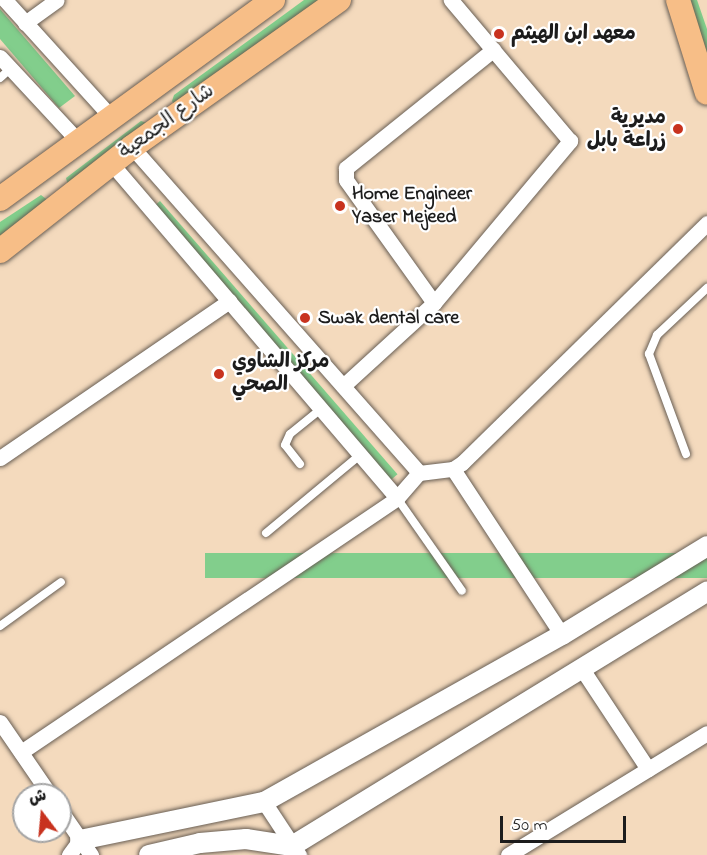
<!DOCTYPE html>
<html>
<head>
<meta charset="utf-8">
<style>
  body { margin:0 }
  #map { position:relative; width:707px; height:855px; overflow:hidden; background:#f4dabd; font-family:"Indie Flower","Playpen Sans Arabic",sans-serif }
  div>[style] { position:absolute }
  .green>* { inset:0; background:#82ce8c; transform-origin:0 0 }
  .roads { filter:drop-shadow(0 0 2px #685e54) drop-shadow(0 0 2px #685e54) }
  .service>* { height:8px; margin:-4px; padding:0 4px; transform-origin:4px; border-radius:4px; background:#fff }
  .minor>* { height:15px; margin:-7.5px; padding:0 7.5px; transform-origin:7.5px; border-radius:7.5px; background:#fff }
  .tertiary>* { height:20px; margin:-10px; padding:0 10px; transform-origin:10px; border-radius:10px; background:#fff }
  .primary>* { height:24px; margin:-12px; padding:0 12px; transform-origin:12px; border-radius:12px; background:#f7be87 }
  .dots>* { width:16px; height:16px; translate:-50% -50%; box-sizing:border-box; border:3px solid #fff; border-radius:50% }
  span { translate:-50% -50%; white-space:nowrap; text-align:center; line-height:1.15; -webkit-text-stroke:4.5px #fff; paint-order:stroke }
  .poi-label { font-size:20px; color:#1c1c1c; font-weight:700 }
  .left { translate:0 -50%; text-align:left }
  .right { translate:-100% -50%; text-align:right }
  .street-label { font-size:20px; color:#1c1c1c }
  .north { position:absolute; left:12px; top:783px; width:60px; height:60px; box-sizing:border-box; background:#fff; border:2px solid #a4a4a4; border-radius:50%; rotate:344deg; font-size:16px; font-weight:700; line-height:24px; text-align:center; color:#1c1c1c }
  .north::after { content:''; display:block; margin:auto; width:21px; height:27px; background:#c8321e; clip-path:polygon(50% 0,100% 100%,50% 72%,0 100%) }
  .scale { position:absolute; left:500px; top:816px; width:126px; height:27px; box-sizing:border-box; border:3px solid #1c1c1c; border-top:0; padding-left:8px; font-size:18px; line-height:21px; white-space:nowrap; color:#1c1c1c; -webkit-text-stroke:4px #fff; paint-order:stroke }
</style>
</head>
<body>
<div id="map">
  <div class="green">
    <i style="clip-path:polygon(304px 0,334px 0,176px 108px,172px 101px,174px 95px)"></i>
    <i style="clip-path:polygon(682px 0,697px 0,707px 29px,707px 73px)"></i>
    <i style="clip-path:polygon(0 9px,75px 96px,59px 108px,0 39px)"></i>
    <i style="clip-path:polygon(141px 121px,150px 124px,69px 189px,66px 178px)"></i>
    <i style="clip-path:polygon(41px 195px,50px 202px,0 243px,0 222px)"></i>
    <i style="left:160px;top:201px;width:362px;height:15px;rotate:49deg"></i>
    <i style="left:707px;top:553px;width:25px;height:502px;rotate:90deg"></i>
  </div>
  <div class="roads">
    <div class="service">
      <i style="left:0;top:78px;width:13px;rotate:-42deg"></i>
      <i style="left:686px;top:454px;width:107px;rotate:-110.3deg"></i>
      <i style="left:649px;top:354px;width:21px;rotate:-67deg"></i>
      <i style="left:657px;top:335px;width:69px;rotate:-43.2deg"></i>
      <i style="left:300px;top:464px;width:24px;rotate:-128deg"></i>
      <i style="left:285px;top:445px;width:12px;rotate:-66deg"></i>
      <i style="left:290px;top:434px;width:40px;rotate:-39deg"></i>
      <i style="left:397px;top:498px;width:113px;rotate:55deg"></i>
      <i style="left:266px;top:533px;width:122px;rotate:-39.7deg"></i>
      <i style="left:0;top:626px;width:75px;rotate:-35.8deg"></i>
    </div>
    <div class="minor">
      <i style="left:5px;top:0;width:158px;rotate:47.8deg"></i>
      <i style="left:25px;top:23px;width:39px;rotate:-36deg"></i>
      <i style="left:0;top:57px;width:116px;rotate:47.1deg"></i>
      <i style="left:132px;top:147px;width:434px;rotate:48.6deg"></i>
      <i style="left:111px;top:163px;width:440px;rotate:49.5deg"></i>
      <i style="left:434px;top:303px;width:151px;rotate:-125.6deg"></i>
      <i style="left:346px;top:180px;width:12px;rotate:-90deg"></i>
      <i style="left:346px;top:168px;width:189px;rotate:-38.8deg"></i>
      <i style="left:343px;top:386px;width:123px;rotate:-42.4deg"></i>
      <i style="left:434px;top:303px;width:212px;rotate:-50deg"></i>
      <i style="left:570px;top:141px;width:185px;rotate:-130.2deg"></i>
      <i style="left:0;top:458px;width:278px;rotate:-34.4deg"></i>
      <i style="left:453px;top:469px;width:199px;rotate:56.7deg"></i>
      <i style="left:582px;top:669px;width:120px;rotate:56.6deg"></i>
      <i style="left:0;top:722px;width:88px;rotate:55.6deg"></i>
      <i style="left:21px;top:752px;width:454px;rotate:-34deg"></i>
      <i style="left:397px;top:498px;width:33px;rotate:-49deg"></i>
      <i style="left:419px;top:473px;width:34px;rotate:-7deg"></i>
      <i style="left:453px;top:469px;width:11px;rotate:-34deg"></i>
      <i style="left:462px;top:463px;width:343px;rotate:-44.4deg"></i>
      <i style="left:264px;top:802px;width:64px;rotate:56.6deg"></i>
      <i style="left:60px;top:810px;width:55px;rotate:55.4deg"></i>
      <i style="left:69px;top:855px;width:19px;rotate:-54deg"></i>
      <i style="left:508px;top:855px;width:233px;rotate:-31.5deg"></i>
    </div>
    <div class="tertiary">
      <i style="left:80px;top:840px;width:188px;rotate:-11.7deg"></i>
      <i style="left:264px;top:802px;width:342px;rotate:-29.3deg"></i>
      <i style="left:562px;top:635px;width:170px;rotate:-31.5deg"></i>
      <i style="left:149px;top:855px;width:52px;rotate:-13.2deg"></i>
      <i style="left:200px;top:843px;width:46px;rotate:-5deg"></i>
      <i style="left:246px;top:839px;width:47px;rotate:8.7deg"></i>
      <i style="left:292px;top:846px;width:487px;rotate:-31.5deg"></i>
    </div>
    <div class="primary">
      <i style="left:678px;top:0;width:97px;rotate:72.7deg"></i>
      <i style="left:0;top:199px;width:338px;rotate:-36.1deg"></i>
      <i style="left:0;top:251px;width:168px;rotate:-38.2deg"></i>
      <i style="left:132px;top:147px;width:254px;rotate:-35.4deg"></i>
    </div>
  </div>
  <div class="dots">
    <i style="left:499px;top:34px;background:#c8321e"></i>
    <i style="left:678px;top:129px;background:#c8321e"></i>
    <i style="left:340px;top:206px;background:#c8321e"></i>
    <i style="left:305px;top:318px;background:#c8321e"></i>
    <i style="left:219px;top:374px;background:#c8321e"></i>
  </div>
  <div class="poi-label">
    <span class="left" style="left:511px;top:34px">معهد ابن الهيثم</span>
    <span class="right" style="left:666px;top:130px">مديرية<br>زراعة بابل</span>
    <span class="left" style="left:352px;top:206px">Home Engineer<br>Yaser Mejeed</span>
    <span class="left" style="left:318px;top:318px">Swak dental care</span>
    <span class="left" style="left:232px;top:374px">مركز الشاوي<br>الصحي</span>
  </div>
  <div class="street-label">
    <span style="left:167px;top:122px;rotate:-36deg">شارع الجمعية</span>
  </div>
  <div class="north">ش</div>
  <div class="scale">50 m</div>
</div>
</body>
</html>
